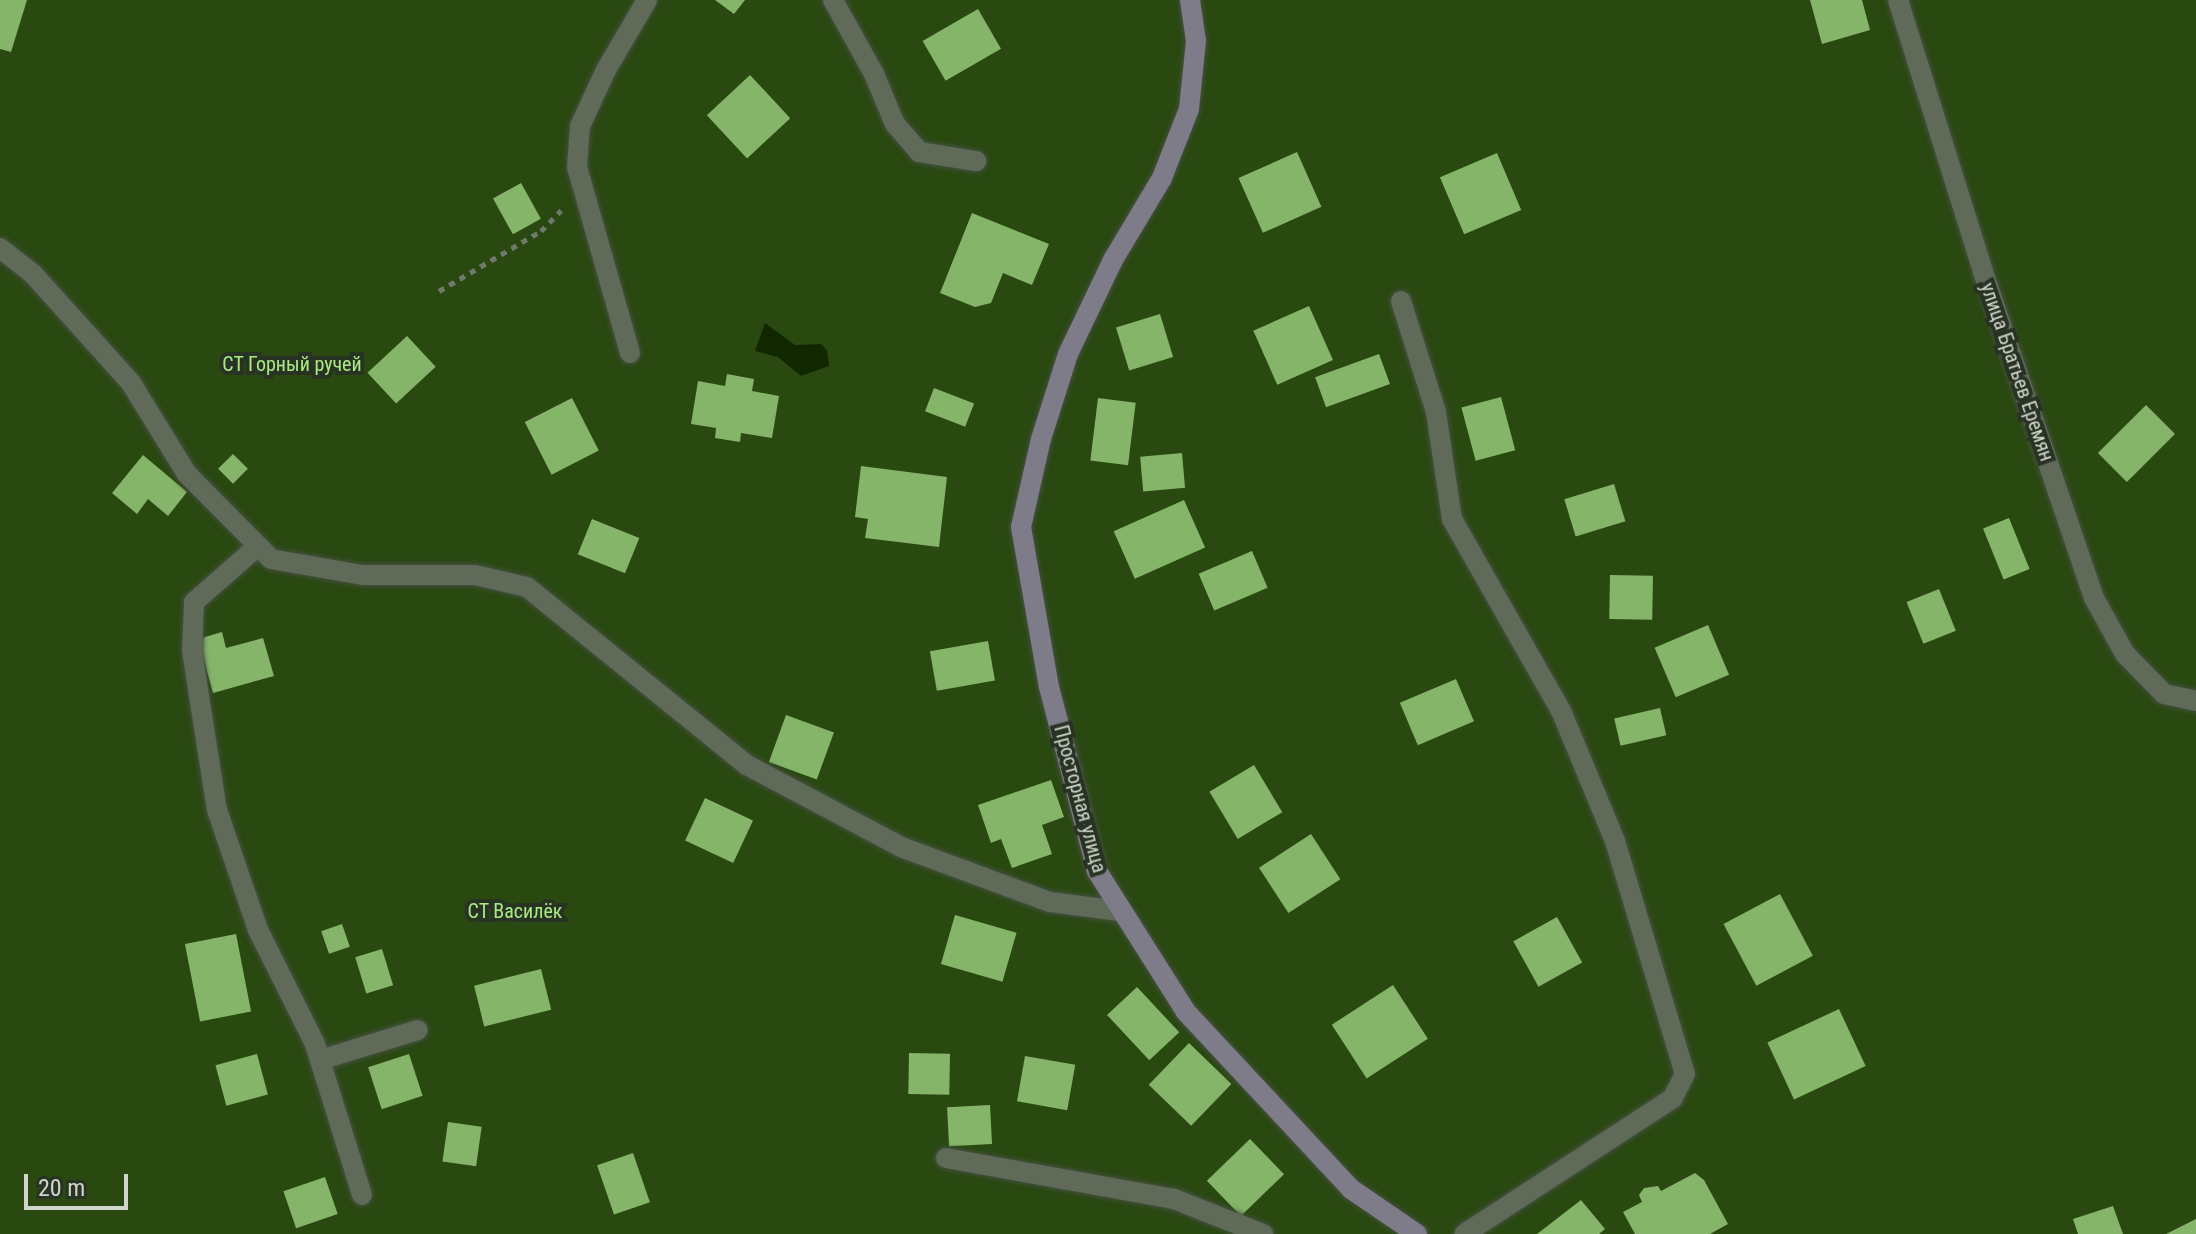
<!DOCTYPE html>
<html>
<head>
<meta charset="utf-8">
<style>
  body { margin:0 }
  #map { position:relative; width:2196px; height:1234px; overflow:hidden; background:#293324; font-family:"Roboto Condensed",sans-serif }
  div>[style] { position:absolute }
  .green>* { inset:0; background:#294911; transform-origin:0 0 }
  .water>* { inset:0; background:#102700 }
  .building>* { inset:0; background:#85b568; transform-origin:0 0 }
  .path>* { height:5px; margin-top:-2.5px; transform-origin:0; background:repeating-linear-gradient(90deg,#71796c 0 6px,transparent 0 12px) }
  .roads { filter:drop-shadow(0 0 2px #474f42) drop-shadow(0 0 2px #474f42) }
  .lane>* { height:20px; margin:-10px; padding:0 10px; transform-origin:10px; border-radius:10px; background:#5f6a59 }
  .street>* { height:20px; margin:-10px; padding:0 10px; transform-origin:10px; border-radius:10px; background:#5f6a59 }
  .secondary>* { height:20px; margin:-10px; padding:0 10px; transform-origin:10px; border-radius:10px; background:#7e7c88 }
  span { translate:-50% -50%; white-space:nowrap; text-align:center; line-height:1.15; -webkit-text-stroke:8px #293324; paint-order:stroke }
  .park-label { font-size:20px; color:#aaea83 }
  .street-label { font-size:20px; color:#d0d6cc }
  .scale { position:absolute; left:24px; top:1174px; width:104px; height:36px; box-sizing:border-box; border:4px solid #d0d6cc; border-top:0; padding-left:10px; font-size:24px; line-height:28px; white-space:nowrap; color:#d0d6cc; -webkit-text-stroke:6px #293324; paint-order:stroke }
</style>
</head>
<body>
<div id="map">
  <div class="green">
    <i style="left:0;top:0;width:2196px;height:1234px"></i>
  </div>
  <div class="water">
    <i style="clip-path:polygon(765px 323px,795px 345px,821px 344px,827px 350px,829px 366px,801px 376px,778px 357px,755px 351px)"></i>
  </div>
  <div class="building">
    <i style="clip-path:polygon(0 0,27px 0,11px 52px,0 49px)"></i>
    <i style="clip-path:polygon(715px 0,745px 0,734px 14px)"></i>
    <i style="clip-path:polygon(1810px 0,1862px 0,1870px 30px,1822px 44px)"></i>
    <i style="left:978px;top:9px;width:46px;height:64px;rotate:60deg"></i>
    <i style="left:750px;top:75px;width:59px;height:59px;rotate:47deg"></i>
    <i style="left:1297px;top:152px;width:60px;height:64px;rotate:66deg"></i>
    <i style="left:1497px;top:153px;width:62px;height:62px;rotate:67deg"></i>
    <i style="left:521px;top:183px;width:41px;height:32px;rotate:61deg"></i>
    <i style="clip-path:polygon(972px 213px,1049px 244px,1032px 285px,1003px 273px,991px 303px,975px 307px,940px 293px)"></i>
    <i style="left:1309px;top:306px;width:59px;height:61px;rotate:66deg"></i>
    <i style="left:1160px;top:314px;width:45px;height:46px;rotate:73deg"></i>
    <i style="left:407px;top:336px;width:42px;height:54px;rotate:47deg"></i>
    <i style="left:1379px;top:354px;width:32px;height:68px;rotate:70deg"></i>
    <i style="clip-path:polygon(727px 374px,754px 379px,752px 391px,779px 396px,772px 438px,741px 433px,740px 442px,715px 438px,716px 428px,691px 424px,698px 381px,725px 386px)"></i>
    <i style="left:934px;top:388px;width:43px;height:25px;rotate:21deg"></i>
    <i style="left:1501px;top:397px;width:55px;height:41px;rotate:75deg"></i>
    <i style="left:572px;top:398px;width:59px;height:53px;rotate:63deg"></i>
    <i style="left:1098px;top:398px;width:38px;height:63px;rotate:7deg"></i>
    <i style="left:2146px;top:405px;width:41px;height:68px;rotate:45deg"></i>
    <i style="left:1182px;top:453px;width:35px;height:42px;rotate:85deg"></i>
    <i style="left:233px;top:454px;width:21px;height:21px;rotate:45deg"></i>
    <i style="clip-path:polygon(143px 455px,187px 492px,168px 516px,148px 499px,137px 514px,112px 493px)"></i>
    <i style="clip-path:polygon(861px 466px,947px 477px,939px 547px,865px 538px,868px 519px,855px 517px)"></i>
    <i style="left:1614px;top:484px;width:39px;height:52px;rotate:73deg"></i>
    <i style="left:1184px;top:500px;width:52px;height:77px;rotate:66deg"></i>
    <i style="left:2009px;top:518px;width:55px;height:28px;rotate:68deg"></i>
    <i style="left:592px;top:519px;width:51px;height:38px;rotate:22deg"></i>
    <i style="left:1252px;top:551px;width:40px;height:58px;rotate:67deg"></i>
    <i style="left:1610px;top:575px;width:43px;height:44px;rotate:1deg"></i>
    <i style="left:1939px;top:589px;width:45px;height:35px;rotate:68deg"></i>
    <i style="left:1708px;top:625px;width:54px;height:58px;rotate:67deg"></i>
    <i style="clip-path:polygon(222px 632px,226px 648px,263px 638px,274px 676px,213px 693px,198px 639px)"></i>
    <i style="left:988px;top:641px;width:40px;height:59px;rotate:80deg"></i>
    <i style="left:1456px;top:679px;width:46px;height:61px;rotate:67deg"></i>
    <i style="left:1660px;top:708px;width:28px;height:47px;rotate:77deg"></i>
    <i style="left:786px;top:715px;width:51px;height:50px;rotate:20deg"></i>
    <i style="left:1254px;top:765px;width:55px;height:52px;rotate:59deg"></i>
    <i style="clip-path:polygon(1051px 780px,1064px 817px,1042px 825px,1052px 854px,1012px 868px,1001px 839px,991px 843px,978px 805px)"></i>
    <i style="left:705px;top:798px;width:53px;height:47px;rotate:25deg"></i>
    <i style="left:1311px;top:834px;width:54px;height:62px;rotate:57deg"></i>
    <i style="left:1780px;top:894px;width:70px;height:64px;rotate:62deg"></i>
    <i style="left:955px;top:915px;width:64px;height:51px;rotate:16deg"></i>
    <i style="left:1557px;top:917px;width:52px;height:50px;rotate:61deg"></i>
    <i style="left:342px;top:924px;width:24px;height:22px;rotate:71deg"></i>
    <i style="left:236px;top:934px;width:79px;height:52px;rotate:79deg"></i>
    <i style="left:382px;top:949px;width:38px;height:28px;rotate:73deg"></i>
    <i style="left:541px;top:969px;width:42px;height:69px;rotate:76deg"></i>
    <i style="left:1393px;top:985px;width:64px;height:73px;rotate:57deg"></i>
    <i style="left:1137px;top:987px;width:62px;height:41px;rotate:47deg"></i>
    <i style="left:1839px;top:1009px;width:63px;height:79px;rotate:65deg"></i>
    <i style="left:1189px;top:1043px;width:59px;height:58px;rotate:44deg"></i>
    <i style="left:909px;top:1053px;width:41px;height:41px;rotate:1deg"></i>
    <i style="left:257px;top:1054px;width:42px;height:43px;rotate:75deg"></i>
    <i style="left:409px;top:1054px;width:44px;height:43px;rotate:72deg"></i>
    <i style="left:1025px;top:1056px;width:51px;height:46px;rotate:10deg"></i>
    <i style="left:990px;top:1105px;width:39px;height:43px;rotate:87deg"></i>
    <i style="left:448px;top:1122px;width:34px;height:40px;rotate:8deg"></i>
    <i style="left:1250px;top:1139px;width:49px;height:60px;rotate:46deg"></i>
    <i style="left:633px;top:1153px;width:52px;height:38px;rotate:71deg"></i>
    <i style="clip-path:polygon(1695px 1173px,1704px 1180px,1728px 1224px,1710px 1234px,1635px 1234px,1623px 1212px,1642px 1202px,1639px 1195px,1644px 1188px,1658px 1186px,1661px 1191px)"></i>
    <i style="left:325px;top:1177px;width:39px;height:44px;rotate:71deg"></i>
    <i style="clip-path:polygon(1581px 1200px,1605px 1229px,1599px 1234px,1537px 1234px)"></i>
    <i style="clip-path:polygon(2113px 1206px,2123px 1234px,2078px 1234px,2073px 1219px)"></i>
    <i style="clip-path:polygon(2196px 1219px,2196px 1234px,2166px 1234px)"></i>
  </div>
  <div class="path">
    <i style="left:439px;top:291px;width:118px;rotate:-30.5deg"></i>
    <i style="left:541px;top:231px;width:29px;rotate:-46deg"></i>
  </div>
  <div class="roads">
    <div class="lane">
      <i style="left:833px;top:0;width:85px;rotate:61deg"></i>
      <i style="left:874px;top:74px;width:54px;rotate:67.2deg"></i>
      <i style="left:895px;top:124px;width:37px;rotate:49deg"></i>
      <i style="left:919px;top:152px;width:58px;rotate:9deg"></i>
      <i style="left:0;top:248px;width:42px;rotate:38.2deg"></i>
      <i style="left:33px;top:274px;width:147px;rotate:48deg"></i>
      <i style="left:131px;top:383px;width:107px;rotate:58.4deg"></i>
      <i style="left:187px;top:474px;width:120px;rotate:45.3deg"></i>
      <i style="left:271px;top:559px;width:93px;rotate:9.9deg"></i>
      <i style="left:363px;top:575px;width:112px"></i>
      <i style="left:475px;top:575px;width:53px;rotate:13deg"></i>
      <i style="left:527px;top:587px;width:283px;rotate:39deg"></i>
      <i style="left:747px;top:765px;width:174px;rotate:28deg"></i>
      <i style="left:901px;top:847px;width:159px;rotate:20.3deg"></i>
      <i style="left:1050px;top:902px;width:70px;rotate:7.4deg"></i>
      <i style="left:630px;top:353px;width:193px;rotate:-105.9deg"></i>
      <i style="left:577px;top:167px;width:41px;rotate:-85.8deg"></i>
      <i style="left:580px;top:126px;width:62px;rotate:-65.1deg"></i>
      <i style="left:606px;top:70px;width:81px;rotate:-59.6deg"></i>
      <i style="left:258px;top:546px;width:85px;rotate:138.8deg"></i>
      <i style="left:194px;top:602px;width:49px;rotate:92.3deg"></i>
      <i style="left:192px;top:651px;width:161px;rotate:81.1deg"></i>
      <i style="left:217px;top:810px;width:127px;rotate:71.1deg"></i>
      <i style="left:258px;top:930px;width:127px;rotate:63.4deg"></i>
      <i style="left:315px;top:1044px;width:158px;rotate:72.7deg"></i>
      <i style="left:320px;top:1060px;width:102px;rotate:-17deg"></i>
    </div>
    <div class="street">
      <i style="left:1898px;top:0;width:285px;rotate:72.6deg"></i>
      <i style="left:1983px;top:272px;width:344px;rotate:71.2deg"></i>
      <i style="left:2094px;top:598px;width:64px;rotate:61deg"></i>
      <i style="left:2125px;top:654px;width:56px;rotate:45.7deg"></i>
      <i style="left:2164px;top:694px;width:33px;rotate:12deg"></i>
      <i style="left:1401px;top:301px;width:116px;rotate:72.5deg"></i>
      <i style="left:1436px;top:412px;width:108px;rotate:81.5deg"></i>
      <i style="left:1452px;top:519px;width:223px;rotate:60.4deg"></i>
      <i style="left:1562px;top:713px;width:139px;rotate:67.5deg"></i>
      <i style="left:1615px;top:841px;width:243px;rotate:73.3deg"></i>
      <i style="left:1685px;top:1074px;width:27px;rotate:117deg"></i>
      <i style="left:1673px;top:1098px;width:249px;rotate:146.9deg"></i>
      <i style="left:946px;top:1158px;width:232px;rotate:10.2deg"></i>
      <i style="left:1174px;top:1199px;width:96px;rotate:21.5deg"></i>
    </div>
    <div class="secondary">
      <i style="left:1190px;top:0;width:41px;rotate:81.7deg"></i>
      <i style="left:1196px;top:41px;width:68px;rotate:95.9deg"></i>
      <i style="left:1189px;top:109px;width:74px;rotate:111.4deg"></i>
      <i style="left:1162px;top:178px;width:96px;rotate:120.9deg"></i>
      <i style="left:1113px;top:260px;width:104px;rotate:115.6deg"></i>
      <i style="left:1068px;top:354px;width:89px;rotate:107.6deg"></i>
      <i style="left:1041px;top:439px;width:90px;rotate:102.8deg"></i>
      <i style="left:1021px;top:527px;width:162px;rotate:80.1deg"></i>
      <i style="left:1049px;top:687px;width:190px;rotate:75.4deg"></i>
      <i style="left:1097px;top:871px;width:167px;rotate:57.7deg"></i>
      <i style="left:1186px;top:1012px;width:242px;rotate:47deg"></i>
      <i style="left:1351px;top:1189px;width:80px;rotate:34.3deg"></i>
    </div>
  </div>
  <div class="park-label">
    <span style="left:292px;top:364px">СТ Горный ручей</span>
    <span style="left:515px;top:911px">СТ Василёк</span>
  </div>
  <div class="street-label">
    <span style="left:2017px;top:372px;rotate:71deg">улица Братьев Еремян</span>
    <span style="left:1080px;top:799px;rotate:75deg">Просторная улица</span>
  </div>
  <div class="scale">20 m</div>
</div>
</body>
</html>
